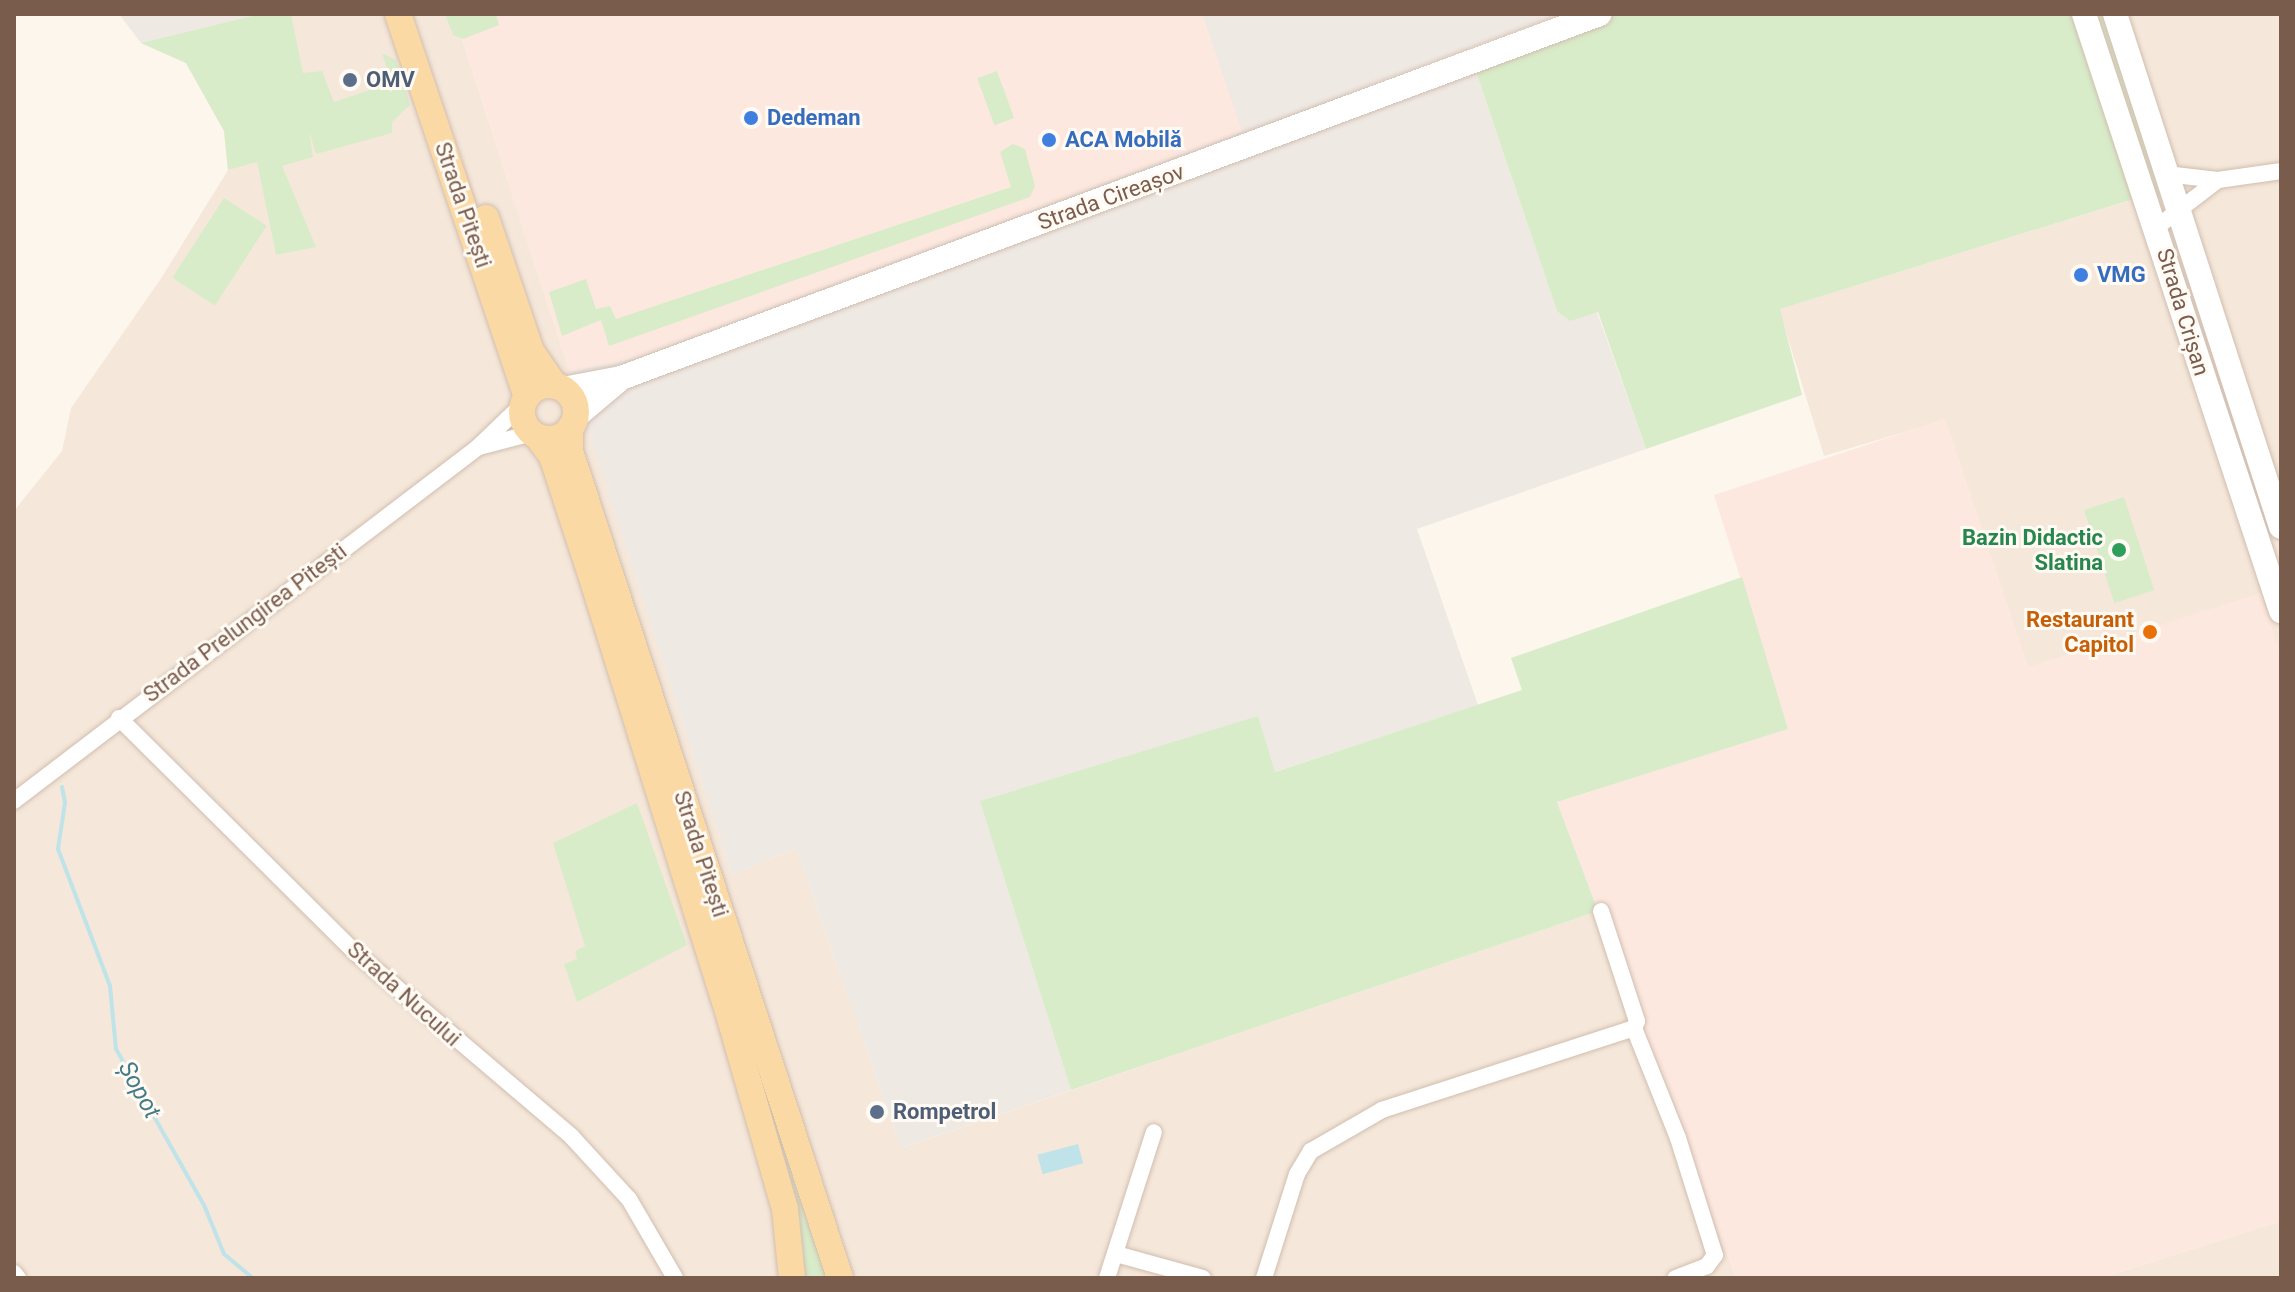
<!DOCTYPE html>
<html>
<head>
<meta charset="utf-8">
<style>
  body { margin:0 }
  #map { position:relative; width:2295px; height:1292px; overflow:hidden; background:#fdf6ec; font-family:Roboto,sans-serif }
  div>[style] { position:absolute }
  .residential>* { inset:0; background:#f5e8da }
  .commercial>* { inset:0; background:#fde8e0 }
  .industrial>* { inset:0; background:#efe9e4 }
  .green>* { inset:0; background:#d8ecc9; transform-origin:0 0 }
  .water>* { inset:0; background:#bfe3e8; transform-origin:0 0 }
  .stream>* { height:4px; margin:-2px; padding:0 2px; transform-origin:2px; border-radius:2px; background:#bfe3e8 }
  .roads { filter:drop-shadow(0 0 2px #d1beb0) drop-shadow(0 0 2px #d1beb0) }
  .minor>* { height:16px; margin:-8px; padding:0 8px; transform-origin:8px; border-radius:8px; background:#fff }
  .secondary>* { height:24px; margin:-12px; padding:0 12px; transform-origin:12px; border-radius:12px; background:#fff }
  .primary>* { height:26px; margin:-13px; padding:0 13px; transform-origin:13px; border-radius:13px; background:#fbd9a5 }
  .primary>.ring { margin:-13px; padding:0; box-sizing:content-box; background:none; border:26px solid #fbd9a5; border-radius:50% }
  .dots>* { width:22px; height:22px; translate:-50% -50%; box-sizing:border-box; border:4px solid #fffaf3; border-radius:50% }
  span { translate:-50% -50%; white-space:nowrap; text-align:center; line-height:1.15; -webkit-text-stroke:6px #fffaf3; paint-order:stroke }
  .service-label { font-size:22px; color:#4e5e75; font-weight:700 }
  .left { translate:0 -50%; text-align:left }
  .shop-label { font-size:22px; color:#366cbe; font-weight:700 }
  .street-label { font-size:22px; color:#7a5c4d }
  .leisure-label { font-size:22px; color:#27864d; font-weight:700 }
  .right { translate:-100% -50%; text-align:right }
  .food-label { font-size:22px; color:#c56008; font-weight:700 }
  .water-label { font-size:24px; color:#437c86; font-style:italic }
  .frame { position:absolute; inset:0; border:16px solid #7a5c4d; pointer-events:none }
</style>
</head>
<body>
<div id="map">
  <div class="residential">
    <i style="clip-path:polygon(260px 14px,454px 14px,732px 875px,796px 848px,901px 1148px,1598px 911px,1736px 1278px,14px 1278px,14px 511px,62px 451px,71px 408px,162px 277px,228px 170px,224px 131px,186px 63px,141px 43px)"></i>
    <i style="clip-path:polygon(2126px 14px,2281px 14px,2281px 658px,2260px 594px,2028px 668px,1945px 420px,1824px 456px,1779px 309px,2177px 186px)"></i>
    <i style="clip-path:polygon(2281px 1221px,2281px 1278px,2101px 1278px)"></i>
  </div>
  <div class="commercial">
    <i style="clip-path:polygon(454px 14px,1202px 14px,1243px 132px,636px 358px,569px 371px)"></i>
    <i style="clip-path:polygon(1945px 419px,2028px 667px,2261px 593px,2281px 658px,2281px 1221px,2101px 1278px,1736px 1278px,1557px 802px,1788px 729px,1714px 495px)"></i>
  </div>
  <div class="industrial">
    <i style="clip-path:polygon(119px 14px,260px 14px,141px 43px)"></i>
    <i style="clip-path:polygon(1202px 14px,1561px 14px,1327px 101px,1469px 51px,1557px 311px,1597px 312px,1646px 449px,1417px 529px,1478px 705px,1274px 772px,1258px 717px,981px 801px,1071px 1090px,901px 1148px,796px 848px,732px 875px,569px 371px,636px 358px,1242px 132px)"></i>
  </div>
  <div class="green">
    <i style="clip-path:polygon(260px 14px,291px 14px,303px 73px,322px 71px,334px 102px,379px 87px,376px 75px,388px 71px,382px 53px,396px 60px,410px 105px,392px 122px,392px 133px,316px 154px,309px 131px,313px 157px,282px 166px,316px 247px,276px 255px,257px 162px,228px 170px,224px 131px,186px 63px,141px 43px)"></i>
    <i style="clip-path:polygon(445px 14px,496px 14px,499px 25px,463px 39px,453px 35px)"></i>
    <i style="clip-path:polygon(1566px 14px,2126px 14px,2163px 196px,2152px 200px,2150px 194px,1780px 309px,1802px 395px,1646px 449px,1598px 312px,1570px 321px,1557px 311px,1469px 51px)"></i>
    <i style="left:997px;top:71px;width:50px;height:21px;rotate:70deg"></i>
    <i style="clip-path:polygon(1013px 144px,1025px 149px,1035px 186px,1030px 197px,609px 346px,601px 320px,562px 336px,549px 292px,586px 279px,596px 309px,610px 306px,616px 319px,1011px 187px,1000px 152px)"></i>
    <i style="left:224px;top:198px;width:51px;height:95px;rotate:33deg"></i>
    <i style="left:2124px;top:497px;width:98px;height:42px;rotate:72deg"></i>
    <i style="clip-path:polygon(1742px 577px,1788px 729px,1557px 802px,1598px 911px,1071px 1090px,980px 801px,1258px 716px,1275px 772px,1522px 690px,1511px 658px)"></i>
    <i style="clip-path:polygon(637px 803px,687px 945px,577px 1002px,564px 964px,577px 959px,575px 951px,585px 946px,553px 843px)"></i>
    <i style="clip-path:polygon(770px 1073px,833px 1278px,802px 1278px,786px 1160px,760px 1078px)"></i>
  </div>
  <div class="water">
    <i style="left:1078px;top:1144px;width:20px;height:42px;rotate:75deg"></i>
  </div>
  <div class="stream">
    <i style="left:62px;top:787px;width:16px;rotate:79deg"></i>
    <i style="left:65px;top:803px;width:47px;rotate:98.7deg"></i>
    <i style="left:58px;top:849px;width:147px;rotate:69.2deg"></i>
    <i style="left:110px;top:986px;width:63px;rotate:84.6deg"></i>
    <i style="left:116px;top:1049px;width:179px;rotate:60.6deg"></i>
    <i style="left:204px;top:1205px;width:53px;rotate:67.8deg"></i>
    <i style="left:224px;top:1254px;width:38px;rotate:40deg"></i>
  </div>
  <div class="roads">
    <div class="minor">
      <i style="left:2166px;top:174px;width:52px;rotate:6.6deg"></i>
      <i style="left:2218px;top:180px;width:64px;rotate:-8.1deg"></i>
      <i style="left:2157px;top:227px;width:77px;rotate:-37.6deg"></i>
      <i style="left:479px;top:447px;width:55px;rotate:-14.8deg"></i>
      <i style="left:119px;top:718px;width:334px;rotate:44.8deg"></i>
      <i style="left:356px;top:953px;width:282px;rotate:40.4deg"></i>
      <i style="left:571px;top:1136px;width:86px;rotate:47.4deg"></i>
      <i style="left:629px;top:1199px;width:91px;rotate:59.8deg"></i>
      <i style="left:14px;top:801px;width:582px;rotate:-37.32deg"></i>
      <i style="left:477px;top:448px;width:65px;rotate:-43.8deg"></i>
      <i style="left:1601px;top:911px;width:116px;rotate:71.9deg"></i>
      <i style="left:1637px;top:1021px;width:8px;rotate:113deg"></i>
      <i style="left:1634px;top:1028px;width:118px;rotate:68.2deg"></i>
      <i style="left:1678px;top:1138px;width:123px;rotate:72.5deg"></i>
      <i style="left:1715px;top:1255px;width:14px;rotate:126deg"></i>
      <i style="left:1707px;top:1266px;width:34px;rotate:159deg"></i>
      <i style="left:1116px;top:1254px;width:90px;rotate:15.4deg"></i>
      <i style="left:14px;top:1273px;width:6px;rotate:51deg"></i>
      <i style="left:1107px;top:1278px;width:153px;rotate:-72.2deg"></i>
      <i style="left:1264px;top:1278px;width:109px;rotate:-72.4deg"></i>
      <i style="left:1297px;top:1174px;width:27px;rotate:-59deg"></i>
      <i style="left:1311px;top:1151px;width:82px;rotate:-30deg"></i>
      <i style="left:1382px;top:1110px;width:265px;rotate:-18deg"></i>
    </div>
    <div class="secondary">
      <i style="left:2084px;top:14px;width:629px;rotate:71.74deg"></i>
      <i style="left:2115px;top:14px;width:539px;rotate:72.07deg"></i>
      <i style="left:563px;top:389px;width:59px;rotate:-10.7deg"></i>
      <i style="left:621px;top:378px;width:1044px;rotate:-20.4deg"></i>
      <i style="left:575px;top:417px;width:57px;rotate:-40.1deg"></i>
    </div>
    <div class="primary">
      <i style="left:398px;top:14px;width:404px;rotate:71.4deg"></i>
      <i style="left:486px;top:218px;width:140px;rotate:71.3deg"></i>
      <i style="left:531px;top:351px;width:42px;rotate:55.6deg"></i>
      <i class="ring" style="left:522px;top:385px;width:28px;height:28px"></i>
      <i style="left:570px;top:428px;width:23px;rotate:90deg"></i>
      <i style="left:570px;top:451px;width:870px;rotate:71.92deg"></i>
      <i style="left:538px;top:437px;width:24px;rotate:54deg"></i>
      <i style="left:552px;top:456px;width:135px;rotate:71.8deg"></i>
      <i style="left:594px;top:584px;width:437px;rotate:72.6deg"></i>
      <i style="left:725px;top:1001px;width:216px;rotate:73.9deg"></i>
      <i style="left:785px;top:1209px;width:69px;rotate:84.2deg"></i>
    </div>
  </div>
  <div class="dots">
    <i style="left:350px;top:80px;background:#5c6f8a"></i>
    <i style="left:751px;top:118px;background:#3f7fe0"></i>
    <i style="left:1049px;top:140px;background:#3f7fe0"></i>
    <i style="left:2081px;top:275px;background:#3f7fe0"></i>
    <i style="left:2119px;top:550px;background:#2e9e5b"></i>
    <i style="left:2150px;top:632px;background:#e8710a"></i>
    <i style="left:877px;top:1112px;background:#5c6f8a"></i>
  </div>
  <div class="service-label">
    <span class="left" style="left:366px;top:80px">OMV</span>
    <span class="left" style="left:893px;top:1112px">Rompetrol</span>
  </div>
  <div class="shop-label">
    <span class="left" style="left:767px;top:118px">Dedeman</span>
    <span class="left" style="left:1065px;top:140px">ACA Mobilă</span>
    <span class="left" style="left:2097px;top:275px">VMG</span>
  </div>
  <div class="street-label">
    <span style="left:1111px;top:197px;rotate:-20deg">Strada Cireașov</span>
    <span style="left:463px;top:205px;rotate:71deg">Strada Pitești</span>
    <span style="left:2183px;top:312px;rotate:73deg">Strada Crișan</span>
    <span style="left:245px;top:623px;rotate:-37deg">Strada Prelungirea Pitești</span>
    <span style="left:701px;top:854px;rotate:72deg">Strada Pitești</span>
    <span style="left:404px;top:994px;rotate:42deg">Strada Nucului</span>
  </div>
  <div class="leisure-label">
    <span class="right" style="left:2103px;top:550px">Bazin Didactic<br>Slatina</span>
  </div>
  <div class="food-label">
    <span class="right" style="left:2134px;top:632px">Restaurant<br>Capitol</span>
  </div>
  <div class="water-label">
    <span style="left:139px;top:1090px;rotate:61deg">Șopot</span>
  </div>
  <div class="frame"></div>
</div>
</body>
</html>
